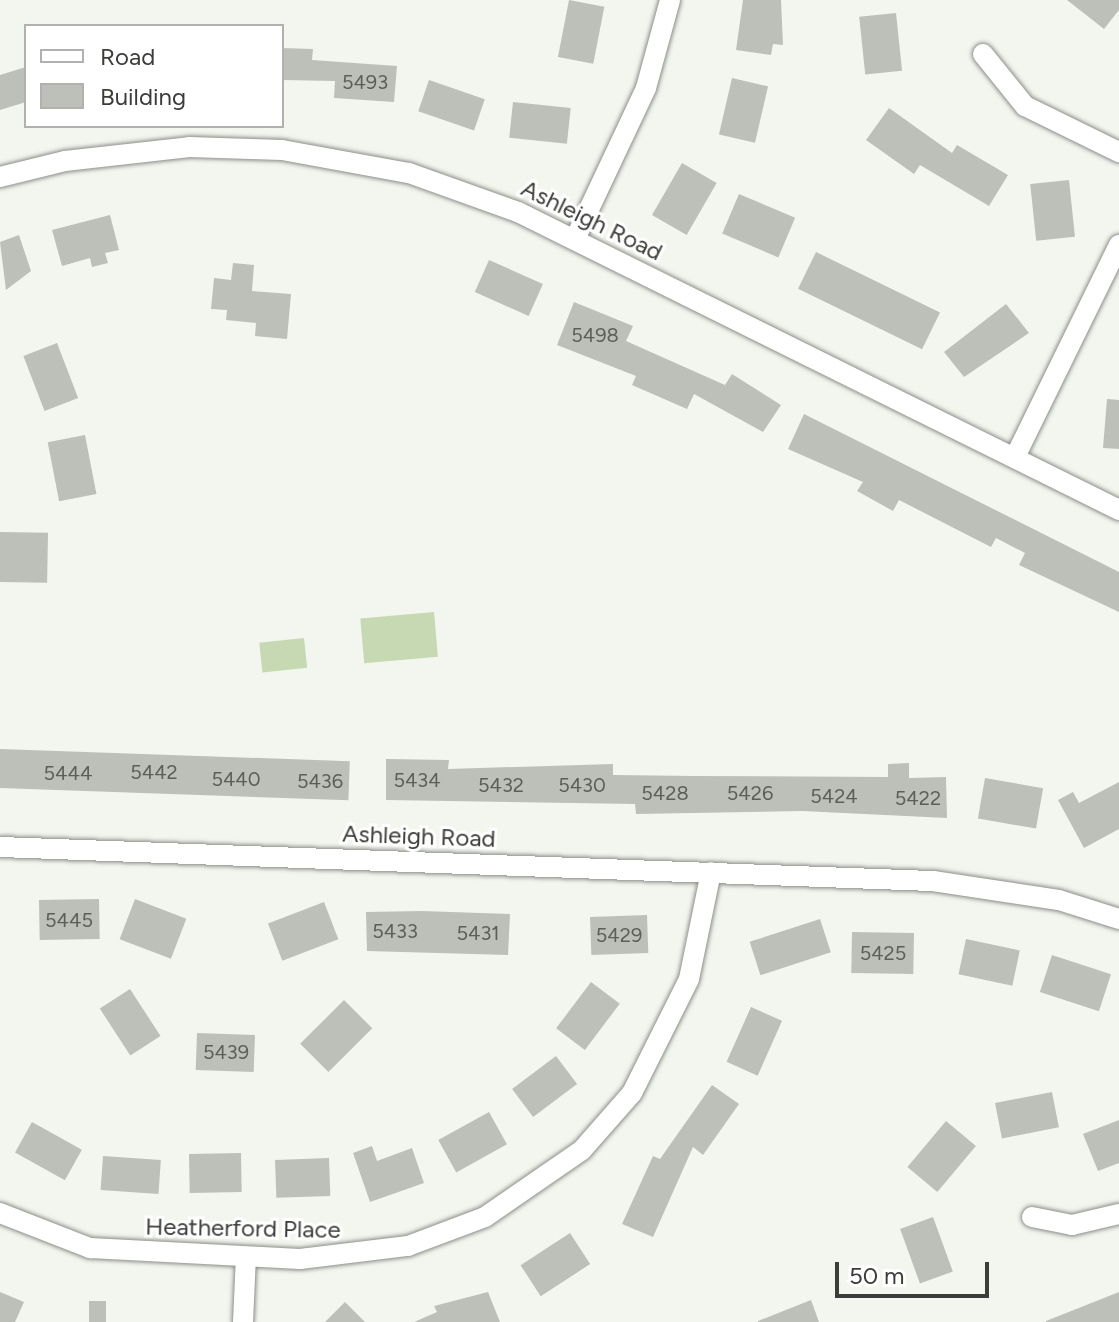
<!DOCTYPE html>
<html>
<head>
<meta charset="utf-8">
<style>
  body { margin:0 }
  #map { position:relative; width:1119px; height:1322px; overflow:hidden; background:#f3f6ef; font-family:Figtree,sans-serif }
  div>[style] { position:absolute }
  .green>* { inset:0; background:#c7d9b3; transform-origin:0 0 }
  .building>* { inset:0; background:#bcc0b9; transform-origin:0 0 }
  .roads { filter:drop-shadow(0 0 2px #8c8f89) drop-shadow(0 0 2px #8c8f89) }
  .minor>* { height:20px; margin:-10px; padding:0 10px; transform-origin:10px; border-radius:10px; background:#fff }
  span { translate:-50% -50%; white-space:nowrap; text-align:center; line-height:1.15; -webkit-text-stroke:6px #fff; paint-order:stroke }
  .number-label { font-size:20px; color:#5c5e5a }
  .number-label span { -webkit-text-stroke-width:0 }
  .street-label { font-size:24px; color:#3c3d3a }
  .legend { position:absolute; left:24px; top:24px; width:260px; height:104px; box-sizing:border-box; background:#fff; border:2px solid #b1b1b0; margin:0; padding:10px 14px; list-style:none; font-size:24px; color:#3c3d3a }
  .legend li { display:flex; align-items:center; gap:16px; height:40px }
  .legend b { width:40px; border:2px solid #b1b1b0 }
  .scale { position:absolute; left:835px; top:1262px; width:154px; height:36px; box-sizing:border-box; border:4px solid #3c3d3a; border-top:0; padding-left:10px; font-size:24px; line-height:28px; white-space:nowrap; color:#3c3d3a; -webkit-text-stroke:6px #fff; paint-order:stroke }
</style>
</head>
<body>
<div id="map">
  <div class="green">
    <i style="left:434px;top:612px;width:45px;height:74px;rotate:85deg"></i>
    <i style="left:304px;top:638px;width:30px;height:45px;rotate:84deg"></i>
  </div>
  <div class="building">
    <i style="left:569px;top:0;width:36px;height:58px;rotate:11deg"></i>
    <i style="clip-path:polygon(743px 0,781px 0,783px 45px,773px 44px,771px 55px,736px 50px)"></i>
    <i style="clip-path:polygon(1067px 0,1119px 0,1119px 10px,1104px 29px)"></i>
    <i style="left:896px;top:13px;width:58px;height:37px;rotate:84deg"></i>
    <i style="clip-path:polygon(282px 48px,313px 49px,312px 60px,397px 66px,394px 102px,334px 98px,335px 81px,282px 80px)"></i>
    <i style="clip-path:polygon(26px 67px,26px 102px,0 110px,0 75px)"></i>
    <i style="left:732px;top:78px;width:37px;height:58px;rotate:13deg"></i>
    <i style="left:429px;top:80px;width:59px;height:33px;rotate:19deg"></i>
    <i style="left:513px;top:102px;width:58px;height:36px;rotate:6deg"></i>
    <i style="clip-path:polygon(889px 108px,952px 153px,957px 145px,1008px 175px,989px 206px,920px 165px,914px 174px,866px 140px)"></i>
    <i style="left:682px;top:163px;width:40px;height:60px;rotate:30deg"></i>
    <i style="left:1069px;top:180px;width:57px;height:39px;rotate:84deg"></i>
    <i style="left:739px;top:194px;width:61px;height:43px;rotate:23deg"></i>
    <i style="clip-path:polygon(110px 215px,119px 250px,105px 253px,108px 263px,92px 267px,90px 258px,62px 266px,52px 230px)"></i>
    <i style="clip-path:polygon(19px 235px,31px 271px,6px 290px,0 242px)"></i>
    <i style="left:816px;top:252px;width:138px;height:41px;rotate:26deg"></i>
    <i style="left:489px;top:260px;width:59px;height:35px;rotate:24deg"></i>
    <i style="clip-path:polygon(233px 263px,254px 265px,252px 291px,291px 294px,287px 339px,255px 336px,256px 323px,226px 320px,227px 310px,211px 309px,214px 278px,231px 280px)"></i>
    <i style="clip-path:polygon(574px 302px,633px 326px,626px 341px,725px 385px,732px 374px,781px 405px,763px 432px,694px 394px,687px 409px,632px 385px,636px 376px,557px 345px)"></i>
    <i style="clip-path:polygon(1006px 304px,1029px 333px,964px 377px,944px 352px)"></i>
    <i style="left:57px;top:343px;width:59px;height:36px;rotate:69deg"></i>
    <i style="clip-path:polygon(1107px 399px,1119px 400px,1119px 449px,1103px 448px)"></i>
    <i style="clip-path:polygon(804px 414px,1119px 572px,1119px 612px,1019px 565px,1025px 553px,996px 538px,991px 547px,899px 500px,893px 511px,857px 491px,863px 482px,788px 449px)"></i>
    <i style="left:85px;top:435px;width:60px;height:38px;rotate:79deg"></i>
    <i style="left:0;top:532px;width:48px;height:50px;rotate:1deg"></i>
    <i style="left:0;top:749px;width:350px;height:39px;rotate:2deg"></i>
    <i style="clip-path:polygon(386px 759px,449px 760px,448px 769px,613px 764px,613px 775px,695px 776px,888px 777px,888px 764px,909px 763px,909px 778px,946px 777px,947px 818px,802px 811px,636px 814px,635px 804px,386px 800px)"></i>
    <i style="left:985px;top:778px;width:59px;height:41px;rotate:10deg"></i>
    <i style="clip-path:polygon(1119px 782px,1119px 829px,1084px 848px,1058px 800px,1073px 792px,1079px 803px)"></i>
    <i style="left:99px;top:899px;width:40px;height:60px;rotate:89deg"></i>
    <i style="left:135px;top:899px;width:55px;height:43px;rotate:21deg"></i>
    <i style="left:324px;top:902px;width:40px;height:60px;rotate:69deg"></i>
    <i style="clip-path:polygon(422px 911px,510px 914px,508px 955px,367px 951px,366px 912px)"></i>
    <i style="left:647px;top:915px;width:38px;height:57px;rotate:88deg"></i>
    <i style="left:820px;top:919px;width:35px;height:74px;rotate:72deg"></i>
    <i style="left:852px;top:932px;width:62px;height:41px;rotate:1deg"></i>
    <i style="left:966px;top:939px;width:55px;height:36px;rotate:12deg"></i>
    <i style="left:1052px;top:955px;width:62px;height:39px;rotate:18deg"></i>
    <i style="left:591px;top:982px;width:36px;height:58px;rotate:37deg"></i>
    <i style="left:130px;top:989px;width:56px;height:36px;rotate:57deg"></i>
    <i style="left:344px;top:1000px;width:40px;height:62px;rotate:45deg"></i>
    <i style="left:751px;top:1007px;width:34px;height:60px;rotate:24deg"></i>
    <i style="left:197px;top:1033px;width:58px;height:37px;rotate:2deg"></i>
    <i style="left:556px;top:1056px;width:35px;height:55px;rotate:53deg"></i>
    <i style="clip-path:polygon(712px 1085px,739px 1104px,703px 1155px,693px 1147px,653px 1237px,622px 1224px,653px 1156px,660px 1159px)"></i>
    <i style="left:1052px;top:1092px;width:36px;height:58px;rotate:79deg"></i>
    <i style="left:489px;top:1112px;width:37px;height:58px;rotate:61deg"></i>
    <i style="clip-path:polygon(1119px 1120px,1119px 1163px,1098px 1171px,1083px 1134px)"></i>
    <i style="left:946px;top:1121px;width:39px;height:60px;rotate:40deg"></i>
    <i style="left:32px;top:1122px;width:57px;height:35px;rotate:29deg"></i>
    <i style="clip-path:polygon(372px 1146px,377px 1161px,412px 1148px,424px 1183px,370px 1202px,353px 1153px)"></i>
    <i style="left:241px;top:1153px;width:39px;height:52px;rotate:89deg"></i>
    <i style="left:103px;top:1156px;width:58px;height:34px;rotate:4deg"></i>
    <i style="left:329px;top:1158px;width:38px;height:54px;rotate:88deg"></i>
    <i style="left:933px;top:1217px;width:58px;height:35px;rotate:70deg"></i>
    <i style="left:570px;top:1233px;width:37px;height:59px;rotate:57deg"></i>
    <i style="clip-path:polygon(0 1292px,24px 1302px,15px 1322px,0 1322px)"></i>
    <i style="clip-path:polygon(488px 1292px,500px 1322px,414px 1322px,437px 1312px,434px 1306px)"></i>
    <i style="clip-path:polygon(1119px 1292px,1119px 1322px,1046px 1322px,1046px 1321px)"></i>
    <i style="clip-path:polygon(811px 1300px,819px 1322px,758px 1322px,758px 1321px)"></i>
    <i style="left:89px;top:1301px;width:17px;height:21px"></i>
    <i style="clip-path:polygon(345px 1302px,365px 1322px,325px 1322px)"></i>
  </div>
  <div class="roads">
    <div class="minor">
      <i style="left:983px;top:54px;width:67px;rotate:51.1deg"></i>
      <i style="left:1025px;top:106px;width:105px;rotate:26.1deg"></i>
      <i style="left:0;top:177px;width:67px;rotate:-13.8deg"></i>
      <i style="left:65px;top:161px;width:125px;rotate:-6.4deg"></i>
      <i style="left:189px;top:147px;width:93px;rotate:1.8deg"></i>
      <i style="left:282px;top:150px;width:129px;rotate:10.3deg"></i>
      <i style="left:409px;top:173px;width:116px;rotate:19.7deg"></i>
      <i style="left:518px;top:212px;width:671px;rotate:26.37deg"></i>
      <i style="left:575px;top:239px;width:167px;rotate:-64.8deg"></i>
      <i style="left:646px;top:88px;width:91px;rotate:-74.7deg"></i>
      <i style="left:1015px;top:457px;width:236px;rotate:-63.9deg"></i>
      <i style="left:0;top:847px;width:934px;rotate:2.09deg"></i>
      <i style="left:933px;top:881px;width:127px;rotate:8.6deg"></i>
      <i style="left:1059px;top:900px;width:63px;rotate:17.6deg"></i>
      <i style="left:0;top:1213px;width:97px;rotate:21.3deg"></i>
      <i style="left:90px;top:1248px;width:210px;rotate:3deg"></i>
      <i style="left:300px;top:1259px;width:109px;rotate:-6.9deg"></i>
      <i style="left:408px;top:1246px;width:82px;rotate:-20.6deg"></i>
      <i style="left:485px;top:1217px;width:118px;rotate:-34.6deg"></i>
      <i style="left:582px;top:1150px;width:76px;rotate:-48.7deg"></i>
      <i style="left:632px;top:1093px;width:127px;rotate:-63.4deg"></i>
      <i style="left:689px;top:979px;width:109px;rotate:-78.4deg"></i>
      <i style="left:1032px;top:1217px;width:41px;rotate:11.3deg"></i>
      <i style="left:1072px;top:1225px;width:48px;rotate:-13.2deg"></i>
      <i style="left:243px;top:1322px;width:65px;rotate:-87.4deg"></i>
    </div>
  </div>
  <div class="number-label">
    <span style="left:365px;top:82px">5493</span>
    <span style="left:595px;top:335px">5498</span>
    <span style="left:154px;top:772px">5442</span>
    <span style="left:68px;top:773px">5444</span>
    <span style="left:236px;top:779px">5440</span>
    <span style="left:417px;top:780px">5434</span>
    <span style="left:320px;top:781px">5436</span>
    <span style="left:501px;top:785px">5432</span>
    <span style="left:582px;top:785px">5430</span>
    <span style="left:665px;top:793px">5428</span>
    <span style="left:750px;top:793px">5426</span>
    <span style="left:834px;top:796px">5424</span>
    <span style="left:918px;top:798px">5422</span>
    <span style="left:69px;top:920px">5445</span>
    <span style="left:395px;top:931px">5433</span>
    <span style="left:478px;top:933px">5431</span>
    <span style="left:619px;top:935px">5429</span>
    <span style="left:883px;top:953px">5425</span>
    <span style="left:226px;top:1052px">5439</span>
  </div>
  <div class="street-label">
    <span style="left:592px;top:220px;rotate:26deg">Ashleigh Road</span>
    <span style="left:419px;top:836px;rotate:2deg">Ashleigh Road</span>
    <span style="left:243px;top:1228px;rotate:1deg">Heatherford Place</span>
  </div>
  <ul class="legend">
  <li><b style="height:10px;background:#fff"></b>Road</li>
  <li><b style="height:22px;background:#bcc0b9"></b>Building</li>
  </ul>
  <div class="scale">50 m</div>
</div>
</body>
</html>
